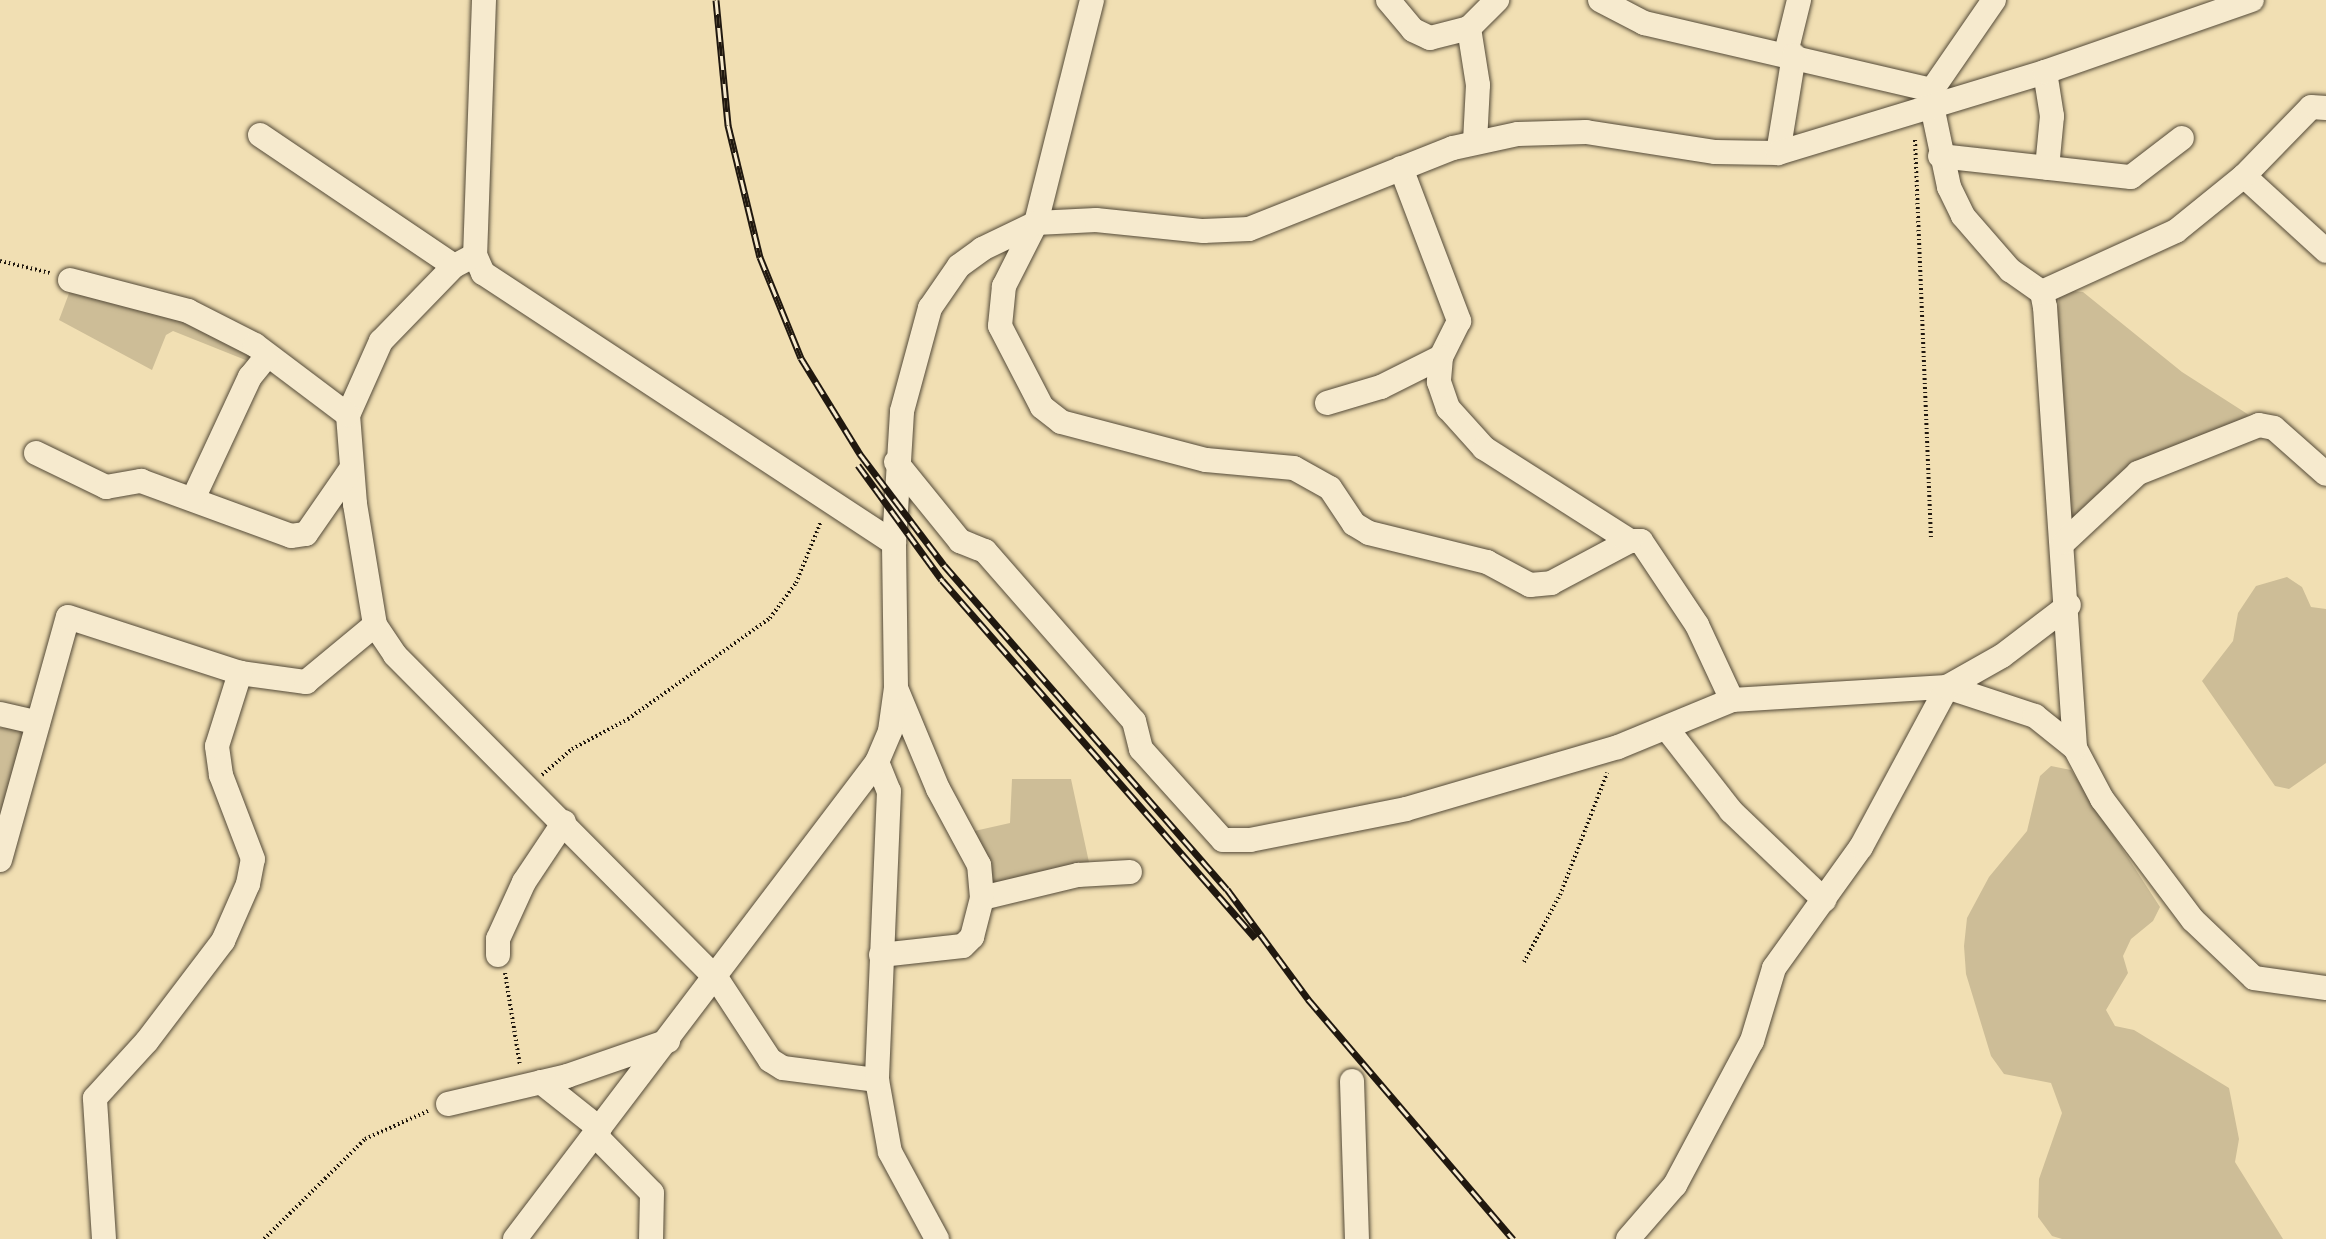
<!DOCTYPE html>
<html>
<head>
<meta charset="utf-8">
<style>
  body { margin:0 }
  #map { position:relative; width:2326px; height:1239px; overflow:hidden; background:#f1dfb3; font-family:"Libre Caslon Text",serif }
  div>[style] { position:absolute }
  .green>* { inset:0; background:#cdbd97 }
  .path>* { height:4px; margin-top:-2px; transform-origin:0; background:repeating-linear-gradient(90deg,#20180f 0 1.5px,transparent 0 4.5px) }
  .roads { filter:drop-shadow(0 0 2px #544a38) drop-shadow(0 0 2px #544a38) }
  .minor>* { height:24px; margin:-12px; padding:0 12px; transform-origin:12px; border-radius:12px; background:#f6eace }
  .rail>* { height:7px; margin-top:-3.5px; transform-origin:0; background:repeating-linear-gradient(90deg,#f6eace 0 14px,#20180f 0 28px); box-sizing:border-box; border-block:2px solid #20180f }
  span { translate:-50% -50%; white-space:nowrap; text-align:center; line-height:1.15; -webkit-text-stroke:5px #f6eace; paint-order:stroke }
</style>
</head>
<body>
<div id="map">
  <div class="green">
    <i style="clip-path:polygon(71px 288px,138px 302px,257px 354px,253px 363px,173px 331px,166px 335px,152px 370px,59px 320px)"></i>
    <i style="clip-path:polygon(2072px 291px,2083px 292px,2182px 372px,2249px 415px,2078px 519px,2067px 519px,2054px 361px,2059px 297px)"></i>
    <i style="clip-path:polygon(2287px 577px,2302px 587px,2311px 607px,2326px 609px,2326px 763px,2289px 789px,2275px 786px,2202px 681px,2233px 641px,2238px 613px,2256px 586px)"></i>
    <i style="clip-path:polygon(0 728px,21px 728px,25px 744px,0 836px)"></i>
    <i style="clip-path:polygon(2051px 766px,2071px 770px,2160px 907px,2153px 921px,2131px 939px,2123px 956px,2128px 973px,2106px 1010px,2115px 1026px,2134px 1030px,2229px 1088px,2239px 1139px,2235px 1162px,2283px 1239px,2062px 1239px,2052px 1236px,2038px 1217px,2039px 1179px,2062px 1113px,2051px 1083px,2004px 1074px,1991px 1056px,1966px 974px,1964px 946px,1967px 918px,1989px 877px,2027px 831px,2040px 776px)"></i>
    <i style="clip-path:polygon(1012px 779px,1071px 779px,1090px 867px,986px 890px,970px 832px,1010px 823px)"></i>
  </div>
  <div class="path">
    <i style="left:1915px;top:140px;width:398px;rotate:87.7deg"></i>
    <i style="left:0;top:261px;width:51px;rotate:13.5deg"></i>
    <i style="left:542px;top:775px;width:40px;rotate:-41deg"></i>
    <i style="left:572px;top:749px;width:64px;rotate:-28.2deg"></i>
    <i style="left:628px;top:719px;width:174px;rotate:-35.4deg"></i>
    <i style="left:770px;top:618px;width:44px;rotate:-53.4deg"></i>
    <i style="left:796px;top:583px;width:67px;rotate:-68deg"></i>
    <i style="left:1524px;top:962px;width:76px;rotate:-61.8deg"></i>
    <i style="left:1560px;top:895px;width:131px;rotate:-68.9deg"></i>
    <i style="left:505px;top:973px;width:94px;rotate:80.8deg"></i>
    <i style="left:264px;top:1239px;width:142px;rotate:-44.7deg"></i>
    <i style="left:365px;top:1139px;width:69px;rotate:-24deg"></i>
  </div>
  <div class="roads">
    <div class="minor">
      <i style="left:484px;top:0;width:255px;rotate:92deg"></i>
      <i style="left:475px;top:255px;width:20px;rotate:66deg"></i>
      <i style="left:483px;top:273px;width:492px;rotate:33.3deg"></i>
      <i style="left:1092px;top:0;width:230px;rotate:104.1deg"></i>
      <i style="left:1036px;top:223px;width:71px;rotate:116.9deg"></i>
      <i style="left:1004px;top:286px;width:40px;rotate:95.7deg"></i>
      <i style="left:1000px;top:326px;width:91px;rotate:62.6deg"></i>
      <i style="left:1042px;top:407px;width:24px;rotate:38deg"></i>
      <i style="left:1061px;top:422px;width:150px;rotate:14.7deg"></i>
      <i style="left:1206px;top:460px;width:88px;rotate:5.2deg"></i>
      <i style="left:1294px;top:468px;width:41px;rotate:29.1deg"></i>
      <i style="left:1330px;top:488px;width:43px;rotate:56.3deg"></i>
      <i style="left:1354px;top:524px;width:17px;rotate:31deg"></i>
      <i style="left:1369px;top:533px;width:122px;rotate:13.8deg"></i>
      <i style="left:1487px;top:562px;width:49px;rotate:28.1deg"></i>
      <i style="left:1530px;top:585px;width:21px;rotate:-5deg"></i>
      <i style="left:1551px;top:583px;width:89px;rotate:-28deg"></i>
      <i style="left:1630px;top:541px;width:11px"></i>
      <i style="left:1641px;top:541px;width:101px;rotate:56.3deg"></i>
      <i style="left:1697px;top:625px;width:83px;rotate:65deg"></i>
      <i style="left:1388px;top:0;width:39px;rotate:50deg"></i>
      <i style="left:1413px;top:30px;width:19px;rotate:25deg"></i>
      <i style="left:1430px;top:38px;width:40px;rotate:-14.4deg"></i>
      <i style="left:1600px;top:0;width:50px;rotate:27.6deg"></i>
      <i style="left:1644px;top:23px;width:296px;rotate:13.1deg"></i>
      <i style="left:1994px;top:0;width:109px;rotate:124.6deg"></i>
      <i style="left:1932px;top:90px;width:16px;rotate:90deg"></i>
      <i style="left:1932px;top:106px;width:83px;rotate:78.1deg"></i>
      <i style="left:1949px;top:187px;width:32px;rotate:64deg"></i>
      <i style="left:1963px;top:216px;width:72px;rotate:49deg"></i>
      <i style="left:2010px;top:270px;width:39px;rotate:35deg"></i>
      <i style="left:2042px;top:292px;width:15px;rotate:79deg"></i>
      <i style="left:2045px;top:307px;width:442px;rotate:86.1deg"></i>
      <i style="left:2075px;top:748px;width:58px;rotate:62.1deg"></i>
      <i style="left:2102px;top:799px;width:151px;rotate:53.1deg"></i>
      <i style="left:2193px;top:920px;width:84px;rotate:43.6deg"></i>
      <i style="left:2254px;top:978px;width:73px;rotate:7.9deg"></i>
      <i style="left:1786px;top:53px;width:55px;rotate:-76.2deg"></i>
      <i style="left:2045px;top:72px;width:45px;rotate:81deg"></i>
      <i style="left:2052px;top:116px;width:52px;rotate:95.5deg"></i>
      <i style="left:260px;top:135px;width:234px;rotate:34deg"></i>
      <i style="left:1475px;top:142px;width:57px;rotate:-87deg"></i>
      <i style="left:1478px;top:85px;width:58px;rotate:-99deg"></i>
      <i style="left:1469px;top:28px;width:40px;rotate:-45deg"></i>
      <i style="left:1778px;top:153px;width:99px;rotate:-80.7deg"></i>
      <i style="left:1940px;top:156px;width:192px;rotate:6.3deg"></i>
      <i style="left:2131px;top:177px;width:64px;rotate:-37.4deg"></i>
      <i style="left:1401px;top:168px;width:164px;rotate:69.2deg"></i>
      <i style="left:1459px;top:321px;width:40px;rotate:116.6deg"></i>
      <i style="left:1441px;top:357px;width:25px;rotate:95deg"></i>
      <i style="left:1439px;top:382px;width:28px;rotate:71deg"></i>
      <i style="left:1448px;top:408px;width:54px;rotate:48deg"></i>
      <i style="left:1484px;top:448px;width:173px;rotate:32.5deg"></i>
      <i style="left:2244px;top:176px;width:111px;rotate:42.4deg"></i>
      <i style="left:475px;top:255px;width:24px;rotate:152deg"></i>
      <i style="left:454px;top:266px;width:105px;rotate:134.2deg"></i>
      <i style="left:381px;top:341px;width:81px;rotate:114deg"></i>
      <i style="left:348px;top:415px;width:89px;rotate:85.5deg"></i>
      <i style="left:355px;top:504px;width:123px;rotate:80.6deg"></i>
      <i style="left:375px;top:625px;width:36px;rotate:56deg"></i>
      <i style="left:395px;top:655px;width:457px;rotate:45.2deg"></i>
      <i style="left:717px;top:979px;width:97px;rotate:56.8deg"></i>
      <i style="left:770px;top:1060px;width:15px;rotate:32deg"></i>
      <i style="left:783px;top:1068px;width:95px;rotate:7.3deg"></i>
      <i style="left:70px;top:280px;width:122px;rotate:14.7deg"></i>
      <i style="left:188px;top:311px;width:75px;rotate:26.9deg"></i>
      <i style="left:255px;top:345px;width:116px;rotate:37deg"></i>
      <i style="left:2042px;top:292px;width:147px;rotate:-24.5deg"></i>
      <i style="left:2176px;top:231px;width:87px;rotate:-39deg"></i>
      <i style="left:2244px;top:176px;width:96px;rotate:-45.8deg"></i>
      <i style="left:2311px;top:107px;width:15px;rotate:4deg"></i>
      <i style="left:1327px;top:403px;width:56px;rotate:-16.5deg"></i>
      <i style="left:1381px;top:387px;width:67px;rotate:-26.6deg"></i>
      <i style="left:36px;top:453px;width:78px;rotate:25.9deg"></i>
      <i style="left:106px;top:487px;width:36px;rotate:-10deg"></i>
      <i style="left:141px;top:481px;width:160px;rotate:20.1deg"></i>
      <i style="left:291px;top:536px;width:15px;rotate:-8deg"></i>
      <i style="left:306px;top:534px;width:79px;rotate:-55.3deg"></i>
      <i style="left:896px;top:462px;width:102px;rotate:51deg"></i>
      <i style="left:960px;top:541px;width:27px;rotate:22deg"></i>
      <i style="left:985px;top:551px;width:226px;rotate:48.8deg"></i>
      <i style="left:1134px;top:721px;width:29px;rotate:76deg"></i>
      <i style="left:1141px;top:749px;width:122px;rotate:48deg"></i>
      <i style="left:1223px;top:840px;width:27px"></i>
      <i style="left:1250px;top:840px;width:159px;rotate:-11.2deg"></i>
      <i style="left:1406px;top:809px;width:221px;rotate:-16.3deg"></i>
      <i style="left:1618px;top:747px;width:123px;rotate:-22.4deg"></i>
      <i style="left:1732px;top:700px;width:215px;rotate:-3.5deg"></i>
      <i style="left:1947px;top:687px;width:93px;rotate:18.2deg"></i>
      <i style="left:2035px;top:716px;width:51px;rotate:38.7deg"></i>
      <i style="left:193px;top:499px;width:135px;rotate:-65deg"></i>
      <i style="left:250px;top:377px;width:27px;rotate:-51deg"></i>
      <i style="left:2064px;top:542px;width:101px;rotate:-43deg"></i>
      <i style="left:2138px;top:473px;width:130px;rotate:-21.6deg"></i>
      <i style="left:2259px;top:425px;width:15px;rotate:11deg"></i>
      <i style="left:2274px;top:428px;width:69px;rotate:41.5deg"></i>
      <i style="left:0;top:714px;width:39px;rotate:13deg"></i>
      <i style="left:1668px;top:730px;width:103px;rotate:52.1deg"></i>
      <i style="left:1731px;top:811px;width:129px;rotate:43.7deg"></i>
      <i style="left:877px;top:762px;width:31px;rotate:68deg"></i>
      <i style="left:889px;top:791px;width:289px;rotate:92.4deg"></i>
      <i style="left:877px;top:1080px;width:73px;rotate:79.8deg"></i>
      <i style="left:890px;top:1152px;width:99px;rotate:61.6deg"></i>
      <i style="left:0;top:860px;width:252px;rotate:-74.4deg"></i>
      <i style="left:68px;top:617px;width:181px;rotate:18deg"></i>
      <i style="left:240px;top:673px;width:67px;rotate:7.8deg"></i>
      <i style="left:306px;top:682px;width:89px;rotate:-39.6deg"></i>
      <i style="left:982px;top:898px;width:99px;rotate:-13.5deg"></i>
      <i style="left:1078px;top:875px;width:52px;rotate:-3.3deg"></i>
      <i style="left:498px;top:955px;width:16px;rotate:-90deg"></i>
      <i style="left:498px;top:939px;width:63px;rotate:-65.5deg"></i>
      <i style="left:524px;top:882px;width:72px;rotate:-56.3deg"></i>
      <i style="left:881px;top:955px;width:82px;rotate:-6.3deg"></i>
      <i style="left:963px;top:946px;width:13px;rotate:-45deg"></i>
      <i style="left:972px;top:937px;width:40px;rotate:-75.6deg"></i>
      <i style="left:982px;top:898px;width:33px;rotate:-95deg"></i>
      <i style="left:979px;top:865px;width:86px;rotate:-118.3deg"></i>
      <i style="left:938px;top:789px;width:109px;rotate:-112.6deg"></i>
      <i style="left:1352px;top:1081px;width:158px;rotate:88.2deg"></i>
      <i style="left:541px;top:1082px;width:75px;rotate:38.5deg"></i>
      <i style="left:448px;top:1104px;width:122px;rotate:-13.2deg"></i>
      <i style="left:567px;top:1076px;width:107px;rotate:-19.1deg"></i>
      <i style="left:595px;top:1135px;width:81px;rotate:45.5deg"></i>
      <i style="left:652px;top:1193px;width:46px;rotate:91.2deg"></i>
      <i style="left:104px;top:1239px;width:141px;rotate:-93.7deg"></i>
      <i style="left:95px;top:1098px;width:77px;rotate:-47.6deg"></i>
      <i style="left:147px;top:1041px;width:126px;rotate:-52.8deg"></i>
      <i style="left:223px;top:941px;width:62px;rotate:-66.3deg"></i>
      <i style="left:248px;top:884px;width:25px;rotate:-79deg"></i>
      <i style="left:253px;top:859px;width:90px;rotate:-110.9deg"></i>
      <i style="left:221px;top:775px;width:29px;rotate:-98deg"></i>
      <i style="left:217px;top:746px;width:77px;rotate:-72.5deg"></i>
      <i style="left:515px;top:1239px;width:599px;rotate:-52.8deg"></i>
      <i style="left:877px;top:762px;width:34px;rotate:-67deg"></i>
      <i style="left:890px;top:731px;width:43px;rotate:-82.1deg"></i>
      <i style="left:896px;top:688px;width:145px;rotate:-90.8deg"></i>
      <i style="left:894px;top:543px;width:132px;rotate:-86.5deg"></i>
      <i style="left:902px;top:411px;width:107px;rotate:-74.8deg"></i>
      <i style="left:930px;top:308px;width:51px;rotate:-55.4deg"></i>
      <i style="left:959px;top:266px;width:29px;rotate:-36deg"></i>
      <i style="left:982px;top:249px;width:60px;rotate:-25.7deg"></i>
      <i style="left:1036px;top:223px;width:60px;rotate:-2.9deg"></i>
      <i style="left:1096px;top:220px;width:108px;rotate:5.9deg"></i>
      <i style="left:1203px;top:231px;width:46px;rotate:-2.5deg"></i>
      <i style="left:1249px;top:229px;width:219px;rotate:-21.7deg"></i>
      <i style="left:1453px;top:148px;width:66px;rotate:-12.2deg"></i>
      <i style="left:1518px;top:134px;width:68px;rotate:-1.7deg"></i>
      <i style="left:1586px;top:132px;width:131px;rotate:8.8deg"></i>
      <i style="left:1715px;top:152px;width:63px;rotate:0.9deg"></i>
      <i style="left:1778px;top:153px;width:279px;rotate:-16.9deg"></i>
      <i style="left:2045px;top:72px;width:219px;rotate:-19.2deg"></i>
      <i style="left:1628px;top:1239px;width:72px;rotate:-49deg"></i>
      <i style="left:1675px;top:1185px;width:163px;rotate:-61.9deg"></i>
      <i style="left:1752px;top:1041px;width:76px;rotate:-73.2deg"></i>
      <i style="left:1774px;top:968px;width:149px;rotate:-54.3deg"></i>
      <i style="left:1861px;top:847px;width:182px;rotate:-61.7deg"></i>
      <i style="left:1947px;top:687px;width:63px;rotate:-29.4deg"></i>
      <i style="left:2002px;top:656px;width:84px;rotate:-37.3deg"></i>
    </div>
  </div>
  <div class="rail">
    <i style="left:716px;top:0;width:126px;rotate:84.5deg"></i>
    <i style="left:728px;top:125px;width:136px;rotate:76.4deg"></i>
    <i style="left:760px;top:257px;width:109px;rotate:67.9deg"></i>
    <i style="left:801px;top:358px;width:113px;rotate:58.4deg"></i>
    <i style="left:860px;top:454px;width:139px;rotate:52.9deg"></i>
    <i style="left:944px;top:565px;width:430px;rotate:48.9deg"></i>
    <i style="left:1227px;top:889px;width:137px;rotate:53.6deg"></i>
    <i style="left:1308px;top:999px;width:316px;rotate:49.5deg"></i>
    <i style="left:858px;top:465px;width:142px;rotate:53.9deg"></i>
    <i style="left:942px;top:580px;width:476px;rotate:48.8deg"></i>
  </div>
</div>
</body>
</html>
